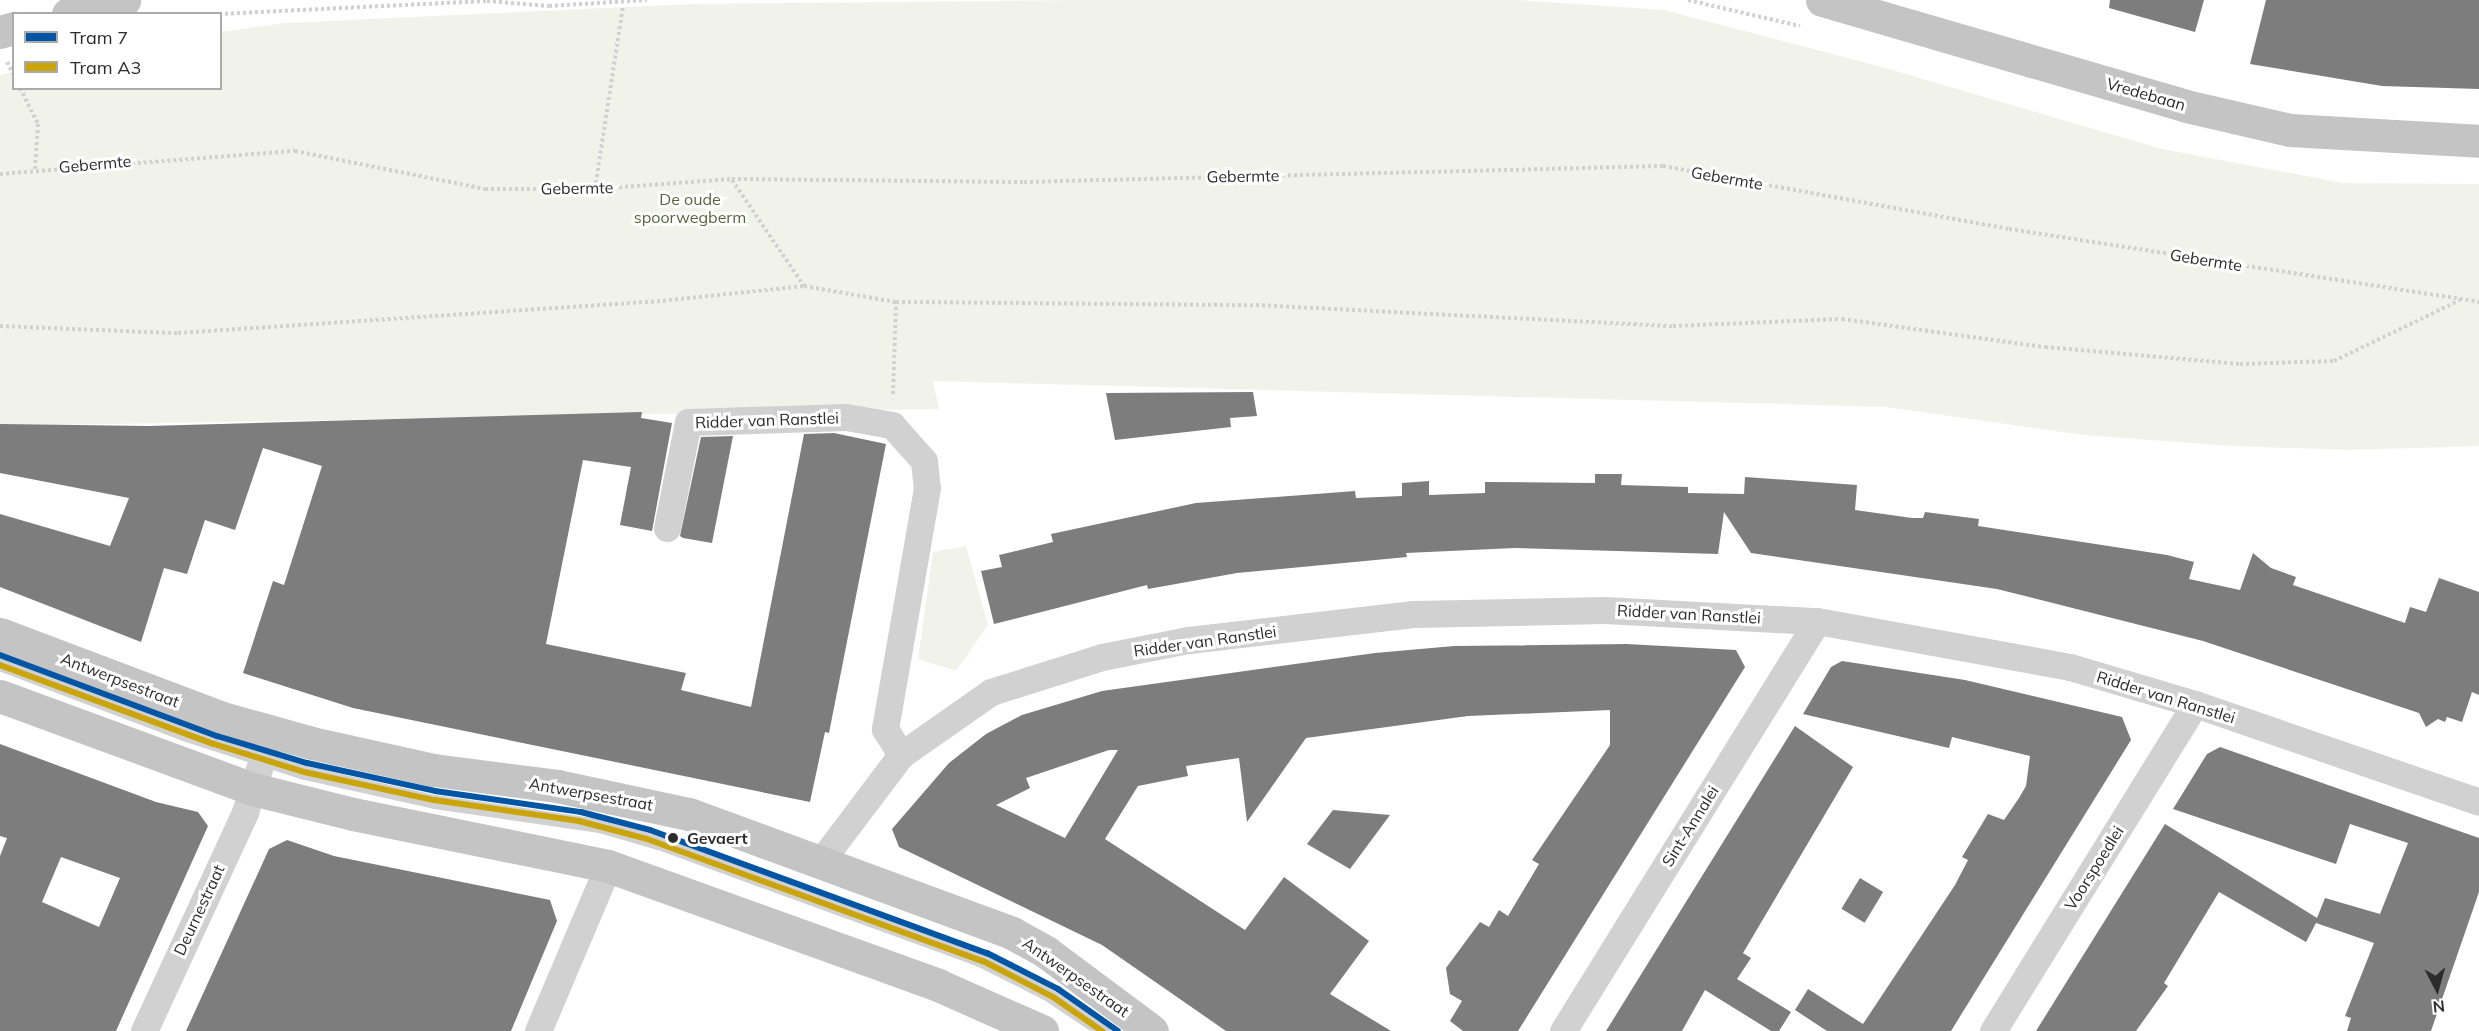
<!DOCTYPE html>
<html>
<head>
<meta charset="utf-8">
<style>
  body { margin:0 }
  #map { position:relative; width:2479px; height:1031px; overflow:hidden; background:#fff; font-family:Mulish,sans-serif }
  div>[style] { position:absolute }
  .green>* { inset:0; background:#f1f3eb }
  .building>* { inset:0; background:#7d7d7d; transform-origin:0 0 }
  .path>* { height:4px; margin-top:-2px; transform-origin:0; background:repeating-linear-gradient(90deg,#d1d1d1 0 3px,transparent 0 6px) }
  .service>* { height:14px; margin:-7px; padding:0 7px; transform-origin:7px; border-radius:7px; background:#d1d1d1 }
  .minor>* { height:27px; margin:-13.5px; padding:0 13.5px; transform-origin:13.5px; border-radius:13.5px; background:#d1d1d1 }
  .primary>* { height:33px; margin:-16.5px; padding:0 16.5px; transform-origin:16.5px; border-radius:16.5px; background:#c4c4c4 }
  .tram-1>* { height:6px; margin:-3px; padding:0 3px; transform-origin:3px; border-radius:3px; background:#0056a4 }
  .tram-2>* { height:6px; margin:-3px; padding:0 3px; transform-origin:3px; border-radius:3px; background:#caa40b }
  .dots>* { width:16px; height:16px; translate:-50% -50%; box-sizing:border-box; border:3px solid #fff; border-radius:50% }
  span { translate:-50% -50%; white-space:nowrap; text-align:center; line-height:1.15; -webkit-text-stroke:6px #fff; paint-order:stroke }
  .street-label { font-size:16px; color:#2c2c2c }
  .park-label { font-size:16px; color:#58643e }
  .stop-label { font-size:16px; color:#2c2c2c; font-weight:700 }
  .left { translate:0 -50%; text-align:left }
  .legend { position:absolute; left:12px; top:12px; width:210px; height:78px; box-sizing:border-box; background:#fff; border:2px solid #ababab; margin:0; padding:8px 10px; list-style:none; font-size:18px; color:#2c2c2c }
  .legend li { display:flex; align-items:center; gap:12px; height:30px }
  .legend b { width:30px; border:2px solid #ababab }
  .north { position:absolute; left:2407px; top:959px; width:60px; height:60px; -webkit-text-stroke:4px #fff; paint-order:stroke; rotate:174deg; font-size:16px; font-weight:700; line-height:24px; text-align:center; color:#2c2c2c }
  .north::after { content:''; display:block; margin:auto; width:21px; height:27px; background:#2c2c2c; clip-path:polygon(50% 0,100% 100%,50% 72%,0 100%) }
</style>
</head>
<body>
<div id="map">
  <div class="green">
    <i style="clip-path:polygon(1080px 0,1517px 0,1664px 10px,1882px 67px,2162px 149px,2343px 183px,2479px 184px,2479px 446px,2348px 450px,2232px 446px,2084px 435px,1886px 407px,933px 381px,939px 409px,0 426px,0 75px,13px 72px,14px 88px,220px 88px,221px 32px,285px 23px,690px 4px)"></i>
    <i style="clip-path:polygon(966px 546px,988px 625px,956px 671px,918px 659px,933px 552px)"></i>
  </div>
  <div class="building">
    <i style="clip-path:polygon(2110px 0,2204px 0,2195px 32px,2109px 8px)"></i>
    <i style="clip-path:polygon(2266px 0,2479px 0,2479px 89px,2382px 86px,2250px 64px)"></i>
    <i style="clip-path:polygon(1253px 392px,1257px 416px,1230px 418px,1231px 427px,1115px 440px,1106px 393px)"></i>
    <i style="clip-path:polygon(642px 412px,641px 418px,672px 423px,652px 531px,620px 525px,631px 467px,583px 460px,546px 644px,686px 673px,681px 690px,751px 707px,804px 434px,834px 433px,886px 444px,829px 733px,825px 732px,810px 802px,353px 708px,243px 673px,273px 581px,284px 585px,322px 466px,263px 448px,235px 530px,205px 520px,187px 574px,164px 568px,141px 642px,0 587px,0 514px,110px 546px,129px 498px,0 473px,0 424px,148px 426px)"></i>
    <i style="clip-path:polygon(733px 436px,712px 543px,683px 538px,680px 536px,701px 437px)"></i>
    <i style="clip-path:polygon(1595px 474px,1622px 474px,1621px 485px,1688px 487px,1688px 493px,1744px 494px,1745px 477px,1857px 485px,1855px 510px,1912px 518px,1923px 518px,1925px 512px,1979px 519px,1978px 526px,2167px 555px,2194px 562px,2189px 579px,2240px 590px,2253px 553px,2271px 568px,2296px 577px,2293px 585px,2405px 623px,2410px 607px,2426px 612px,2439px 578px,2479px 592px,2479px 695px,2472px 692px,2462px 722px,2447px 717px,2445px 722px,2438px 719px,2426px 727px,2419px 713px,2203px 641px,1997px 589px,1751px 553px,1724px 512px,1718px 554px,1515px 548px,1406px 553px,1407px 557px,1237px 573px,1148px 589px,1147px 585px,994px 624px,981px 571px,1002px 567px,999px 555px,1053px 542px,1051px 534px,1196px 503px,1355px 491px,1356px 498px,1402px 496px,1402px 483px,1429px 481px,1429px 495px,1485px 493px,1485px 482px,1595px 483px)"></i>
    <i style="clip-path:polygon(evenodd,1627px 644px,1736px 650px,1745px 667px,1518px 1031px,1463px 1031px,1450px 1021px,1462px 1001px,1450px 994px,1446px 968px,1480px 922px,1489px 927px,1499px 910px,1508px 916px,1539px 864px,1532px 860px,1610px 745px,1610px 710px,1468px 716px,1306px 738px,1247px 822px,1239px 758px,1186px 766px,1188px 776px,1138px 786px,1105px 839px,1245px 930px,1284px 877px,1369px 941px,1330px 994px,1391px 1031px,1226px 1031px,1102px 945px,899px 847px,892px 829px,949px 763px,986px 734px,1022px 715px,1102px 691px,1375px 653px,1454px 646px,1627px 644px,1109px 750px,1118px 750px,1065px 838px,996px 805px,1030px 788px,1026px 778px,1109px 750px)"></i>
    <i style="clip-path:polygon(1842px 661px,1965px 680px,2122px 717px,2131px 740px,1951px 1031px,1827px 1031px,1795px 1010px,1808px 989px,1863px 1024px,1955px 885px,1968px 860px,1962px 857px,1988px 814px,2004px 820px,2019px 798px,2026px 786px,2030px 756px,1952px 737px,1949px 748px,1803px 714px,1831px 667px)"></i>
    <i style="clip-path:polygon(1795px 726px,1853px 767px,1743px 953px,1751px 958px,1737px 979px,1791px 1012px,1779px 1031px,1771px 1031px,1705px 990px,1682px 1031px,1606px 1031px)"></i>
    <i style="clip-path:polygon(evenodd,0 744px,156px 802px,198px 812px,208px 826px,116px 1031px,0 1031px,0 856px,7px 838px,0 836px,0 744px,61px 857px,120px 878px,99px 927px,42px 902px,61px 857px)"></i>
    <i style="clip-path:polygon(2220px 747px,2479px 838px,2479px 892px,2431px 1031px,2347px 1031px,2351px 1018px,2345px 1016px,2374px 943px,2316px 923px,2306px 942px,2219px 892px,2164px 983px,2168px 986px,2136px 1031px,2036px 1031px,2165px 824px,2317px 918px,2325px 898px,2380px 914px,2408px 843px,2350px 824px,2336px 864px,2173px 809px,2207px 754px)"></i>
    <i style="clip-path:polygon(1333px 810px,1390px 815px,1350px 869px,1307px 844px)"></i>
    <i style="clip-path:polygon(287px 840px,334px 856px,550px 900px,557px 921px,511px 1031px,186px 1031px,269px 849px)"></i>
    <i style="left:1860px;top:878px;width:27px;height:36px;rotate:31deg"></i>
  </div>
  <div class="path">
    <i style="left:1688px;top:0;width:115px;rotate:13.1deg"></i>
    <i style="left:219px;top:14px;width:268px;rotate:-2.8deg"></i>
    <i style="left:487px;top:1px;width:62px;rotate:4.6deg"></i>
    <i style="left:549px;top:6px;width:98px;rotate:-3.5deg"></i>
    <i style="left:7px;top:62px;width:15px;rotate:62deg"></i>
    <i style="left:20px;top:88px;width:40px;rotate:63.4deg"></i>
    <i style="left:38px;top:124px;width:45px;rotate:93.8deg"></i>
    <i style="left:0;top:174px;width:296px;rotate:-4.5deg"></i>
    <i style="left:295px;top:151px;width:194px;rotate:11.3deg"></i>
    <i style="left:485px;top:189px;width:110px"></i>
    <i style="left:595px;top:189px;width:137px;rotate:-4.2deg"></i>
    <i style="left:732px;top:179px;width:292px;rotate:0.6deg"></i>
    <i style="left:1024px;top:182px;width:639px;rotate:-1.43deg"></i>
    <i style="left:1663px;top:166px;width:352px;rotate:10.3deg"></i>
    <i style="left:2009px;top:229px;width:476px;rotate:8.8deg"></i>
    <i style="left:732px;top:180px;width:128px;rotate:55.8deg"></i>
    <i style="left:595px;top:189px;width:186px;rotate:-81.3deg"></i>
    <i style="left:0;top:326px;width:178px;rotate:2.3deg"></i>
    <i style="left:178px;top:333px;width:492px;rotate:-3.8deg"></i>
    <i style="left:669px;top:300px;width:136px;rotate:-5.9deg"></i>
    <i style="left:804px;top:286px;width:93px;rotate:9.9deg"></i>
    <i style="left:896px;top:302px;width:360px;rotate:0.5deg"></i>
    <i style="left:1256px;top:305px;width:418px;rotate:2.9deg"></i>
    <i style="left:1673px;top:326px;width:169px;rotate:-2.4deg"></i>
    <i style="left:1842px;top:319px;width:205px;rotate:7.9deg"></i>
    <i style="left:2045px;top:347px;width:196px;rotate:5deg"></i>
    <i style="left:2240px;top:364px;width:94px;rotate:-1.8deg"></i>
    <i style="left:2334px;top:361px;width:140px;rotate:-25.8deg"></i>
    <i style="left:893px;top:394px;width:92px;rotate:-88.1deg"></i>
  </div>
  <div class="service">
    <i style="left:0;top:664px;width:197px;rotate:20.8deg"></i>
    <i style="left:184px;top:734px;width:127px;rotate:17.9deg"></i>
    <i style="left:305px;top:773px;width:133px;rotate:12.6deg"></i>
    <i style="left:435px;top:802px;width:167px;rotate:8.3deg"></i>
    <i style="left:600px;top:826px;width:61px;rotate:16.1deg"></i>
    <i style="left:659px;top:843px;width:342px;rotate:20deg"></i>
    <i style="left:980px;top:960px;width:74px;rotate:26.6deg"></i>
    <i style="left:1046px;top:993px;width:69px;rotate:33.7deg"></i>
  </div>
  <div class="minor">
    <i style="left:667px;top:528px;width:108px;rotate:-78.8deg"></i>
    <i style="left:688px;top:422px;width:158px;rotate:-1.8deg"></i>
    <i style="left:846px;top:417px;width:47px;rotate:9.9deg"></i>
    <i style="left:892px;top:425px;width:48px;rotate:48.4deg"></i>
    <i style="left:924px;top:461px;width:27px;rotate:84deg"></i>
    <i style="left:927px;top:488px;width:245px;rotate:99.9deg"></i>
    <i style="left:885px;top:729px;width:31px;rotate:58deg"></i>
    <i style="left:821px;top:861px;width:133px;rotate:-53deg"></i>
    <i style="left:901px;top:755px;width:110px;rotate:-35deg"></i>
    <i style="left:991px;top:692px;width:116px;rotate:-17.5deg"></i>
    <i style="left:1102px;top:657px;width:89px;rotate:-11.1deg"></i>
    <i style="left:1189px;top:640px;width:226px;rotate:-6.6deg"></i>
    <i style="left:1413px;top:614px;width:191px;rotate:-1.2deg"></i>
    <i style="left:1604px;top:610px;width:213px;rotate:3deg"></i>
    <i style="left:1817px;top:621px;width:257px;rotate:10.3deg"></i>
    <i style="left:2070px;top:667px;width:130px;rotate:16.5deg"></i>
    <i style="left:2195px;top:704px;width:300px;rotate:19deg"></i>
    <i style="left:144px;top:1031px;width:241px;rotate:-65.2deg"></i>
    <i style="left:245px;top:812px;width:84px;rotate:-72deg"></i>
    <i style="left:538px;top:1031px;width:179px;rotate:-67deg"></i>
    <i style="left:1563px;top:1031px;width:482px;rotate:-58.2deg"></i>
    <i style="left:1993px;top:1031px;width:384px;rotate:-58.3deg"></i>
  </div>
  <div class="primary">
    <i style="left:1822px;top:0;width:379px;rotate:16.2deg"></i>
    <i style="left:2186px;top:106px;width:107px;rotate:13deg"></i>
    <i style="left:2290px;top:130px;width:189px;rotate:3.3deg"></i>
    <i style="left:68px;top:14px;width:58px;rotate:-14deg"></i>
    <i style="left:0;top:32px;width:15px;rotate:-16deg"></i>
    <i style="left:0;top:634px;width:237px;rotate:20.7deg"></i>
    <i style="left:222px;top:718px;width:93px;rotate:15.5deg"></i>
    <i style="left:312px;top:743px;width:125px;rotate:12.5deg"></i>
    <i style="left:434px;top:770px;width:124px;rotate:7.4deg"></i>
    <i style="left:557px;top:786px;width:135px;rotate:12deg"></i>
    <i style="left:689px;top:814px;width:344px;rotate:20.2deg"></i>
    <i style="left:1012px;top:933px;width:39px;rotate:29deg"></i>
    <i style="left:1046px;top:952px;width:132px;rotate:36.7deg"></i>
    <i style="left:0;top:696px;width:270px;rotate:20.2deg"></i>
    <i style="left:253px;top:789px;width:103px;rotate:14deg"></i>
    <i style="left:353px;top:814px;width:260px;rotate:11.5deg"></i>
    <i style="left:608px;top:866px;width:351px;rotate:19.8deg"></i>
    <i style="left:938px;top:985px;width:114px;rotate:23.9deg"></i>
  </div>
  <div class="tram-1">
    <i style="left:0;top:655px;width:232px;rotate:20.5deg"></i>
    <i style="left:217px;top:736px;width:94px;rotate:16.7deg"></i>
    <i style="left:307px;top:763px;width:131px;rotate:12.3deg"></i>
    <i style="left:435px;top:791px;width:148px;rotate:8.2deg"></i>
    <i style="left:581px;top:812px;width:71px;rotate:14.6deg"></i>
    <i style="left:650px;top:830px;width:359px;rotate:20.1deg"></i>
    <i style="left:987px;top:953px;width:80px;rotate:26.9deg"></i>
    <i style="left:1058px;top:989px;width:73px;rotate:35deg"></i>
  </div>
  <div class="tram-2">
    <i style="left:0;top:665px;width:228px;rotate:20.3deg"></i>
    <i style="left:214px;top:744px;width:94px;rotate:17.3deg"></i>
    <i style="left:304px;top:772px;width:133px;rotate:12.2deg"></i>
    <i style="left:434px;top:800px;width:147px;rotate:8.2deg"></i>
    <i style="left:579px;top:821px;width:70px;rotate:14.8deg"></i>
    <i style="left:647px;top:839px;width:357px;rotate:20deg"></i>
    <i style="left:983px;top:961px;width:79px;rotate:27.2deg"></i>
    <i style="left:1053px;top:997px;width:60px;rotate:34.8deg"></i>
  </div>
  <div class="dots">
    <i style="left:673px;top:838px;background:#2c2c2c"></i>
  </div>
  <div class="street-label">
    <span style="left:2146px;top:94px;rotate:16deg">Vredebaan</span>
    <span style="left:95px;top:164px;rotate:-5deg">Gebermte</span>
    <span style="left:1243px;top:176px;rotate:-1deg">Gebermte</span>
    <span style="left:1727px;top:178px;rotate:10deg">Gebermte</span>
    <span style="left:577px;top:188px;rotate:-1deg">Gebermte</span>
    <span style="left:2206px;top:260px;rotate:9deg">Gebermte</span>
    <span style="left:767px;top:420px;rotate:-2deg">Ridder van Ranstlei</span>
    <span style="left:1689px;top:614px;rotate:3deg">Ridder van Ranstlei</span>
    <span style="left:1205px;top:641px;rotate:-8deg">Ridder van Ranstlei</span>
    <span style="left:120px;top:680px;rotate:21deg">Antwerpsestraat</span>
    <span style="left:2166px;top:697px;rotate:17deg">Ridder van Ranstlei</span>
    <span style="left:591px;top:794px;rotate:10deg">Antwerpsestraat</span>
    <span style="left:1690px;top:826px;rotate:-58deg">Sint-Annalei</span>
    <span style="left:2094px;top:868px;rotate:-58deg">Voorspoedlei</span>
    <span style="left:199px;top:910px;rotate:-65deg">Deurnestraat</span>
    <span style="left:1076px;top:977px;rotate:35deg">Antwerpsestraat</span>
  </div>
  <div class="park-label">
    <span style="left:690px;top:208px">De oude<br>spoorwegberm</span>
  </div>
  <div class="stop-label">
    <span class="left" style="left:687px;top:838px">Gevaert</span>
  </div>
  <ul class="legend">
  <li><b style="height:8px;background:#0056a4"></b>Tram 7</li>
  <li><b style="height:8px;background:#caa40b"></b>Tram A3</li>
  </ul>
  <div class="north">N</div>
</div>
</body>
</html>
